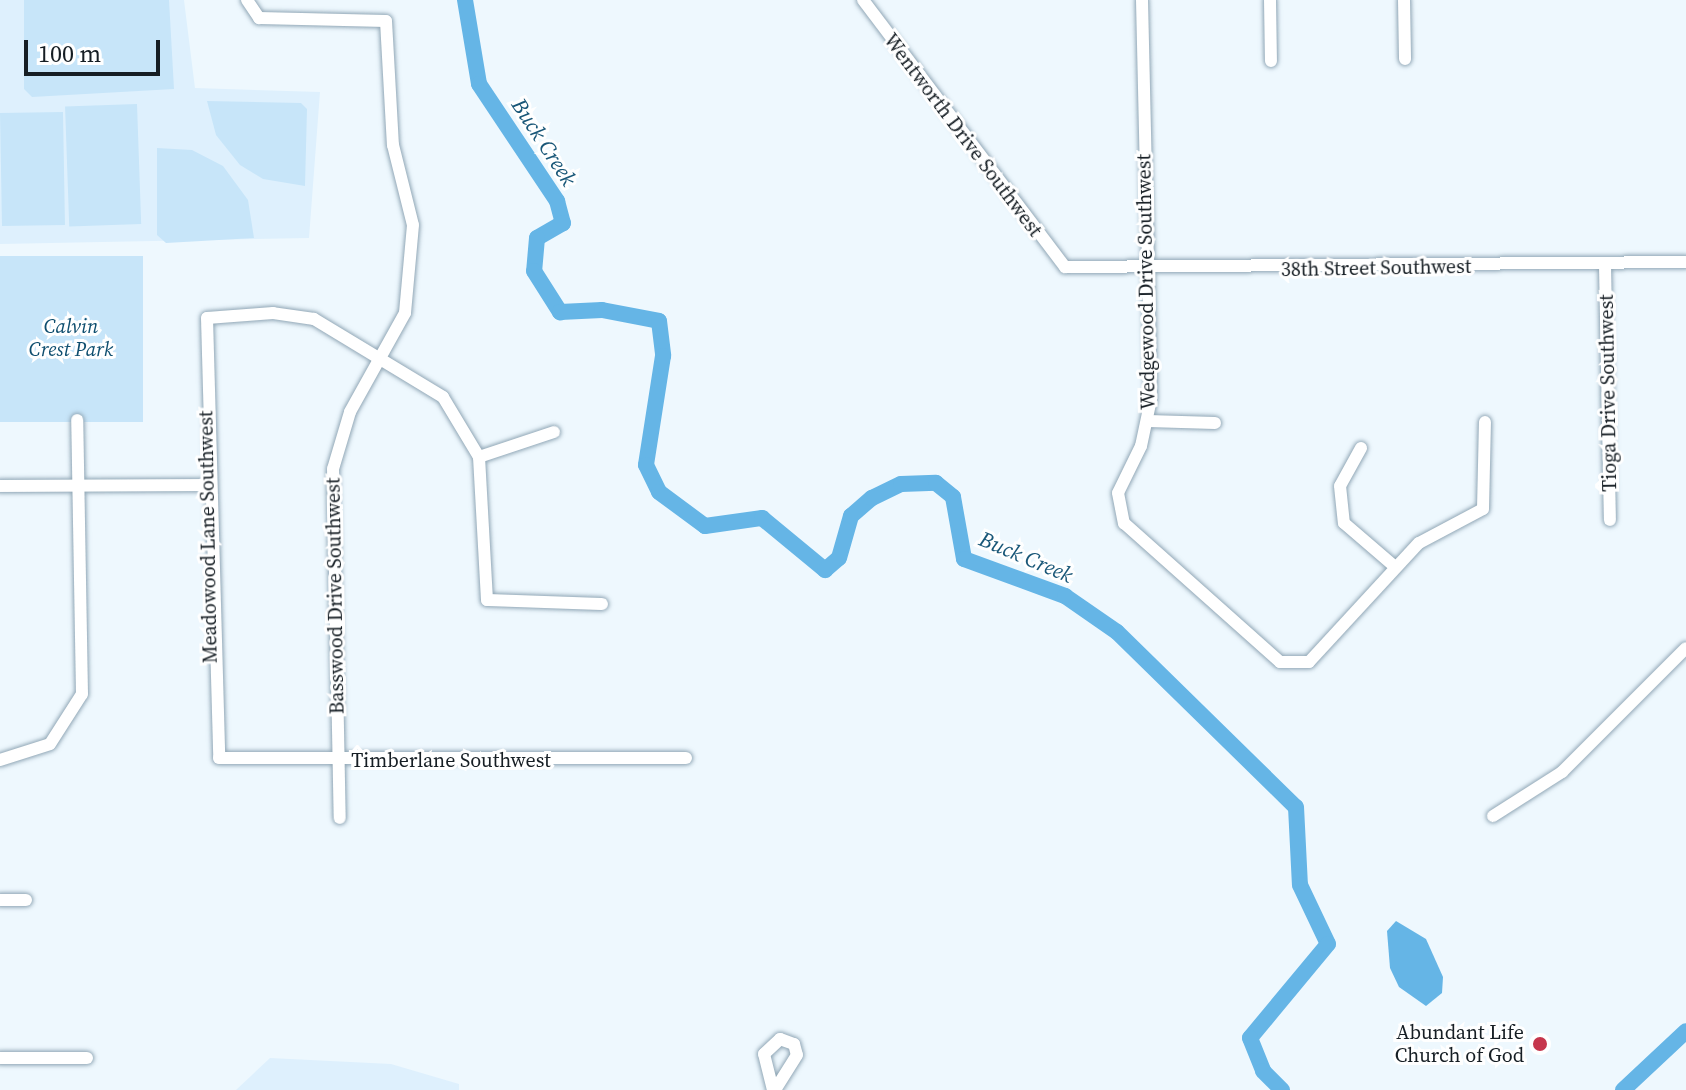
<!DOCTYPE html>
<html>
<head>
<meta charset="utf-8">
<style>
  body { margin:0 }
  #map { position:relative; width:1686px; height:1090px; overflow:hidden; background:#eef8fe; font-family:"Source Serif 4",serif }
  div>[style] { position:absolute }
  .built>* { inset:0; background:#def0fd }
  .green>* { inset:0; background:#c7e5f9; transform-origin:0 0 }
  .water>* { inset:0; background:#65b5e6 }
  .river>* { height:16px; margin:-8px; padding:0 8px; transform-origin:8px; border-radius:8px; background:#65b5e6 }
  .roads { filter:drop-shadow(0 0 2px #91a7b6) drop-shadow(0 0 2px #91a7b6) }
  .minor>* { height:12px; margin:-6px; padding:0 6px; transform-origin:6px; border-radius:6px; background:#fff }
  .dots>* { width:22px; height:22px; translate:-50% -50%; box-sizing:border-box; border:4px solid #fff; border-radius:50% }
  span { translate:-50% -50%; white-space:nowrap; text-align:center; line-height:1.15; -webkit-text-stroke:6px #fff; paint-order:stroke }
  .street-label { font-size:20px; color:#161e24 }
  .park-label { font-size:20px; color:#0e4e6f; font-style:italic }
  .poi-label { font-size:20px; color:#161e24 }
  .right { translate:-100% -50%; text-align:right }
  .water-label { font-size:22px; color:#195778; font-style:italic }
  .scale { position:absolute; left:24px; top:40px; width:136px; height:36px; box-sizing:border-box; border:4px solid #161e24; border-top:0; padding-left:10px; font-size:24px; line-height:28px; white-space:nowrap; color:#161e24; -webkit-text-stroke:6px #fff; paint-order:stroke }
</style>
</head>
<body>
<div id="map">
  <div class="built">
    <i style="clip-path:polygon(0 0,184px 0,195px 88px,320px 92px,309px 238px,0 244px)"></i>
    <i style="clip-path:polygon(270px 1058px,391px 1064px,459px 1084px,459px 1090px,236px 1090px)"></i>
  </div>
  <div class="green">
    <i style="clip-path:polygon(24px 0,169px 0,174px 89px,32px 97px,24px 89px)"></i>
    <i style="clip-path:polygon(207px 101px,301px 103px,307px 109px,305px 186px,263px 179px,240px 165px,216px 135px)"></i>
    <i style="left:137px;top:104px;width:120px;height:72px;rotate:88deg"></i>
    <i style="left:63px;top:112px;width:113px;height:63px;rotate:89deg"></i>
    <i style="clip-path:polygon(157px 148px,192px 150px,223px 166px,248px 200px,254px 238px,166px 243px,157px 235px)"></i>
    <i style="left:0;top:256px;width:143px;height:166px"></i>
  </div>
  <div class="water">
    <i style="clip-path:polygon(1396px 921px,1426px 939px,1443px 977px,1442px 993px,1426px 1006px,1399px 987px,1390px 968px,1387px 931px)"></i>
  </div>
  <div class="river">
    <i style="left:465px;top:0;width:85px;rotate:80.5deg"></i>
    <i style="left:479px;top:84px;width:141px;rotate:56.3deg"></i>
    <i style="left:557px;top:201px;width:23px;rotate:75deg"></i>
    <i style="left:563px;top:223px;width:30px;rotate:150deg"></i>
    <i style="left:537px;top:238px;width:33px;rotate:95deg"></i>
    <i style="left:534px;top:271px;width:49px;rotate:57.6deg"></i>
    <i style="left:560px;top:312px;width:42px;rotate:-2.7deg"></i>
    <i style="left:602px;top:310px;width:58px;rotate:10.9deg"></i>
    <i style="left:659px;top:321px;width:35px;rotate:83deg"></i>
    <i style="left:663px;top:356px;width:110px;rotate:98.9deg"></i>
    <i style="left:646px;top:465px;width:30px;rotate:64deg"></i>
    <i style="left:659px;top:492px;width:57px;rotate:36.5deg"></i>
    <i style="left:705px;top:526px;width:58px;rotate:-8deg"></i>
    <i style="left:762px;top:518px;width:82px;rotate:39.5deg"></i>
    <i style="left:825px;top:570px;width:18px;rotate:-41deg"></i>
    <i style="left:839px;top:558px;width:44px;rotate:-74.1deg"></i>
    <i style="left:851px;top:516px;width:28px;rotate:-41deg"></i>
    <i style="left:872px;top:498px;width:32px;rotate:-26deg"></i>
    <i style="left:901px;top:484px;width:35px;rotate:-2deg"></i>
    <i style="left:936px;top:483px;width:22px;rotate:39deg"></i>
    <i style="left:953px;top:497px;width:63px;rotate:79.9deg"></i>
    <i style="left:964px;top:559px;width:108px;rotate:20.1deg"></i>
    <i style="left:1065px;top:596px;width:63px;rotate:34.7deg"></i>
    <i style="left:1117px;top:632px;width:250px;rotate:44.4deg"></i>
    <i style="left:1296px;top:807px;width:78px;rotate:87.1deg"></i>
    <i style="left:1300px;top:885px;width:65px;rotate:64.6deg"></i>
    <i style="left:1328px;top:944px;width:122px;rotate:129.7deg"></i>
    <i style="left:1250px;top:1038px;width:35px;rotate:68deg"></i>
    <i style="left:1263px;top:1071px;width:27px;rotate:45deg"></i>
    <i style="left:1623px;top:1090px;width:86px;rotate:-43.1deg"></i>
  </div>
  <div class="roads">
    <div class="minor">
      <i style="left:247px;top:0;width:22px;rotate:56deg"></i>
      <i style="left:259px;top:18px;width:127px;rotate:1.4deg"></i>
      <i style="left:386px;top:21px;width:124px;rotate:86.8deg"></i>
      <i style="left:393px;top:145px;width:82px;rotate:76deg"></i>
      <i style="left:413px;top:225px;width:88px;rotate:95.2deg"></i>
      <i style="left:405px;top:313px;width:113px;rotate:119.1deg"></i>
      <i style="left:350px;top:412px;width:59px;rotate:106.6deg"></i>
      <i style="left:333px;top:469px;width:349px;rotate:88.9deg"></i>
      <i style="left:863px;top:0;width:335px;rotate:52.9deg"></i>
      <i style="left:1065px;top:267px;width:621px;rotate:-0.46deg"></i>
      <i style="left:1142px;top:0;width:399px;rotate:88.7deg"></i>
      <i style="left:1151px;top:399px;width:48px;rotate:102deg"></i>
      <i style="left:1141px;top:446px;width:52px;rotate:116.1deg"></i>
      <i style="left:1118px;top:493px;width:31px;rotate:79deg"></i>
      <i style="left:1124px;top:523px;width:209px;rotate:41.7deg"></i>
      <i style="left:1280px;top:662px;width:29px"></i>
      <i style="left:1309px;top:662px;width:162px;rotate:-47.3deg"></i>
      <i style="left:1419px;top:543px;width:72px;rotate:-28deg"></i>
      <i style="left:1483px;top:509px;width:87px;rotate:-88.7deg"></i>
      <i style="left:1270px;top:0;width:61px;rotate:89.1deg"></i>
      <i style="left:1404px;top:0;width:59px;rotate:89deg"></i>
      <i style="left:1605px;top:265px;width:255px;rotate:88.9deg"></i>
      <i style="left:1148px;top:421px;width:67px;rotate:1.7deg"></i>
      <i style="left:1361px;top:448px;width:43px;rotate:118.9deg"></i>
      <i style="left:1340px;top:486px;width:37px;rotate:84deg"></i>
      <i style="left:1344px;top:523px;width:66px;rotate:40.7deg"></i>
      <i style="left:479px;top:457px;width:79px;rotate:-18.4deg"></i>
      <i style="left:0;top:486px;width:206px;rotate:-0.3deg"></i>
      <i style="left:602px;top:604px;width:115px;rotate:-178deg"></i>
      <i style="left:487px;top:600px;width:143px;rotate:-93.2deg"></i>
      <i style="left:479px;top:457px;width:70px;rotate:-121deg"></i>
      <i style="left:443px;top:397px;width:151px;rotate:-148.8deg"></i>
      <i style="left:314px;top:319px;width:41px;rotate:-171.7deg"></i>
      <i style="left:273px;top:313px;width:66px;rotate:175.7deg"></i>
      <i style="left:207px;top:318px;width:440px;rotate:88.4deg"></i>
      <i style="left:219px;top:758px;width:467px"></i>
      <i style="left:0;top:760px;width:52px;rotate:-17.7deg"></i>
      <i style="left:50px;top:744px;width:59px;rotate:-57.4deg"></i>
      <i style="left:82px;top:694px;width:274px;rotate:-91deg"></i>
      <i style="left:1493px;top:816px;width:82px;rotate:-32.5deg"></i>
      <i style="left:1562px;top:772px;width:175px;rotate:-45deg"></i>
      <i style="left:0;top:900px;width:26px"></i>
      <i style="left:0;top:1058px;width:87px"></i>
      <i style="left:773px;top:1090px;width:37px;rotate:-104deg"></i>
      <i style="left:764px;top:1054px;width:22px;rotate:-43deg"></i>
      <i style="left:780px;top:1039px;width:15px;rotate:20deg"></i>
      <i style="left:794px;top:1044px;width:11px;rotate:75deg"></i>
      <i style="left:797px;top:1055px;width:41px;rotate:122.2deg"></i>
    </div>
  </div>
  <div class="dots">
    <i style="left:1540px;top:1044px;background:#c6364c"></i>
  </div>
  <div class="street-label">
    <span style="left:963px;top:135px;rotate:53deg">Wentworth Drive Southwest</span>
    <span style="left:1376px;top:268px;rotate:-1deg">38th Street Southwest</span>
    <span style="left:1146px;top:282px;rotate:-91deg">Wedgewood Drive Southwest</span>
    <span style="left:1608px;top:393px;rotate:-91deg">Tioga Drive Southwest</span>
    <span style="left:208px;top:537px;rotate:-91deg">Meadowood Lane Southwest</span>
    <span style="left:335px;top:596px;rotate:-91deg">Basswood Drive Southwest</span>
    <span style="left:451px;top:760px">Timberlane Southwest</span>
  </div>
  <div class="park-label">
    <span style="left:71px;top:338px">Calvin<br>Crest Park</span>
  </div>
  <div class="poi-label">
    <span class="right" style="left:1524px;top:1044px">Abundant Life<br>Church of God</span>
  </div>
  <div class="water-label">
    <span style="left:544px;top:142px;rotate:57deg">Buck Creek</span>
    <span style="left:1026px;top:557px;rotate:23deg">Buck Creek</span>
  </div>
  <div class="scale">100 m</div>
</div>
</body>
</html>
